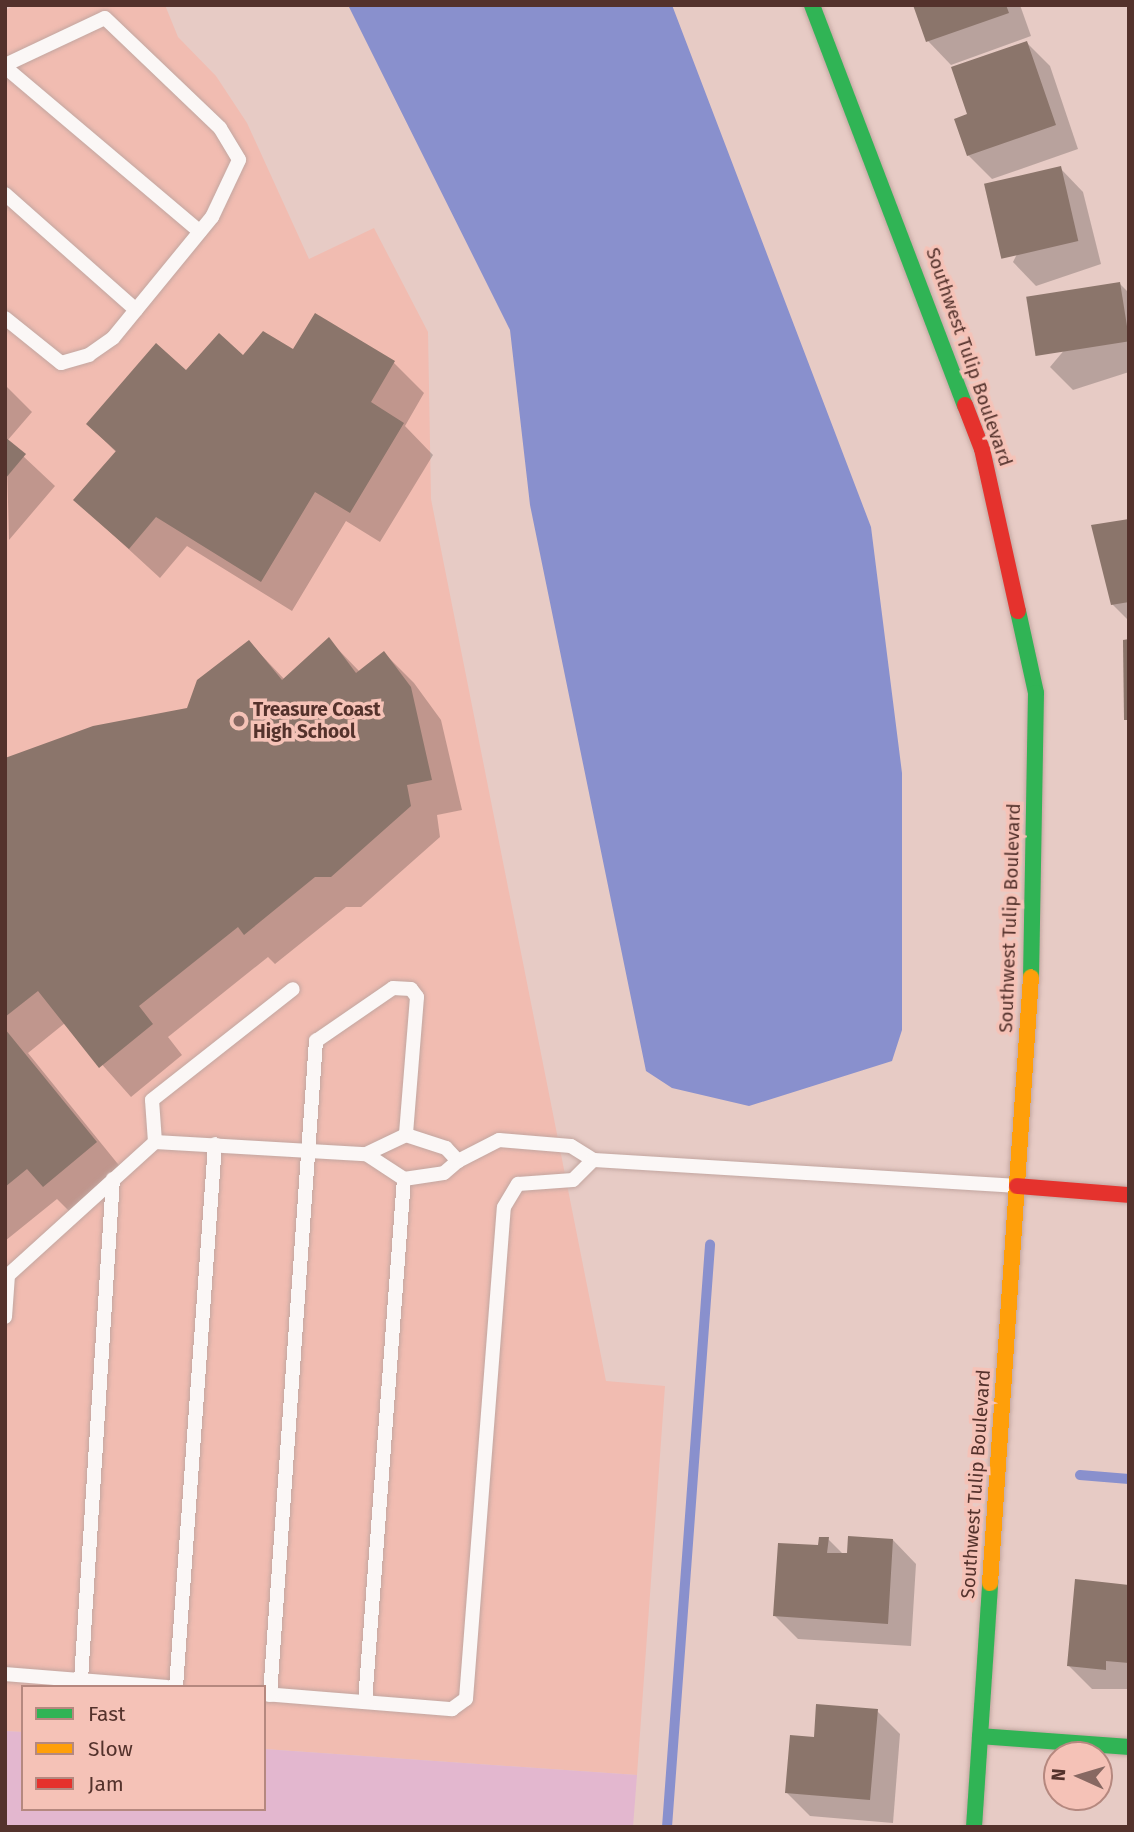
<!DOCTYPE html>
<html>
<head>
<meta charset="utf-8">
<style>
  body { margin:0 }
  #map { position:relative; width:1134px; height:1832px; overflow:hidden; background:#e7cbc5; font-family:"Fira Sans",sans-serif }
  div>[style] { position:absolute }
  .built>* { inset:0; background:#f1bcb1 }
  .green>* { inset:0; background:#e3b7cf }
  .water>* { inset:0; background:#8990cd }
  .shadow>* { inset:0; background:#0003 }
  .stream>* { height:10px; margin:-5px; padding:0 5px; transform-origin:5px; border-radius:5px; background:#8990cd }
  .building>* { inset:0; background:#8b756b; transform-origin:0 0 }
  .roads { filter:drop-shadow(0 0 2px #c2a6a0) drop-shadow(0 0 2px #c2a6a0) }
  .lane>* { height:14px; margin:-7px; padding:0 7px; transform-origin:7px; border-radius:7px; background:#fbf7f6 }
  .fast>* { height:16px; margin:-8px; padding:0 8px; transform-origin:8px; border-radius:8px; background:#30b455 }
  .slow>* { height:16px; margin:-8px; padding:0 8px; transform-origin:8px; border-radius:8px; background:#ff9f0a }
  .jam>* { height:16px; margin:-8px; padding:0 8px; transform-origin:8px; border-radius:8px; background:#e5322d }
  .dots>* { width:19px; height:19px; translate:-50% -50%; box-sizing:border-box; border:4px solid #f5c2b7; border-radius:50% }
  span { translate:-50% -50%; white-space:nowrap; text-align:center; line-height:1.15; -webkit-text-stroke:7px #f5c2b7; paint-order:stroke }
  .street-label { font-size:19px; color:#54322c }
  .poi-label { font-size:19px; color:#54322c; font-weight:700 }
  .left { translate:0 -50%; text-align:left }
  .frame { position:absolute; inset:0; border:7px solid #54322c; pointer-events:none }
  .legend { position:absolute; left:21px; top:1685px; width:245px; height:126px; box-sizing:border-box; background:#f5c2b7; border:2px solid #b5887f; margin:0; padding:9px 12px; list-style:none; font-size:21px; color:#54322c }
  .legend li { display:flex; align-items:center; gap:14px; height:35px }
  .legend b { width:35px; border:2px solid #b5887f }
  .north { position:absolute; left:1043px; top:1741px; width:70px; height:70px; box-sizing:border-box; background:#f5c2b7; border:2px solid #b5887f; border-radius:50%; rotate:274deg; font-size:19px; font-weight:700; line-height:28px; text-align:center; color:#54322c }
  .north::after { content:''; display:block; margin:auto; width:24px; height:32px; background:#876862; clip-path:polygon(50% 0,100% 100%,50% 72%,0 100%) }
</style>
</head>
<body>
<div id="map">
  <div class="built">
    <i style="clip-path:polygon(16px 5px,165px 5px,178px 37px,216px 76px,247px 123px,309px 259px,374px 228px,428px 332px,431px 499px,606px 1381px,665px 1386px,637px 1775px,264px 1749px,264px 1687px,23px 1687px,23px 1732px,5px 1731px,5px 10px)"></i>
  </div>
  <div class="green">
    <i style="clip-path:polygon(5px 1731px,23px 1732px,23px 1809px,264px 1809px,264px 1749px,637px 1775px,633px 1827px,5px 1827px)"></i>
  </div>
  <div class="water">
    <i style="clip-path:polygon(348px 5px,672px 5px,871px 527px,902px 773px,902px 1030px,892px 1061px,749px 1106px,672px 1088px,646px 1071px,530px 505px,510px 330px)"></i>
  </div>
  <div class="shadow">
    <i style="clip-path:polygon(915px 5px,1020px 5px,1031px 36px,951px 65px,928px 41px)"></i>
    <i style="clip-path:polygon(1027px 43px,1050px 66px,1078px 149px,992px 179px,968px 155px,969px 115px)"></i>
    <i style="clip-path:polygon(1060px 168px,1083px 192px,1101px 264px,1036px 286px,1013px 262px)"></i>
    <i style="clip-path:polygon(1120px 284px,1129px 293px,1129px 372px,1073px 390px,1050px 367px)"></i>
    <i style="clip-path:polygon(294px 351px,394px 363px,424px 393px,405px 426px,433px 455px,380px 542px,346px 521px,292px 611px,187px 546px,160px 578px,75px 500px,117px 453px,88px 424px,186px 373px)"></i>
    <i style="clip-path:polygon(5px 385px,32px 412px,7px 441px,55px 486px,9px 540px)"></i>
    <i style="clip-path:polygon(1129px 521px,1129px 621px,1112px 604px)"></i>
    <i style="clip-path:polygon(329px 640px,360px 672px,384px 653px,414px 683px,441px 720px,462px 810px,437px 815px,440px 837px,361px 907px,346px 907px,275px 964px,268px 957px,168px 1037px,182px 1055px,131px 1097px,65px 1023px,28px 1053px,126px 1174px,74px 1216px,57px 1199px,5px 1241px,5px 765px,189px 709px,249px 642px,285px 680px)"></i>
    <i style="clip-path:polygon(828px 1539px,844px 1555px,893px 1540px,916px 1564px,911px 1646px,798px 1639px,775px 1616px)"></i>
    <i style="clip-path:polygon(1129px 1586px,1129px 1689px,1092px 1689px,1069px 1666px)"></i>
    <i style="clip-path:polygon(877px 1711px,900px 1734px,893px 1823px,810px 1816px,786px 1792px,815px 1739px)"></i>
  </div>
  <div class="stream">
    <i style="left:1080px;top:1475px;width:49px;rotate:4.7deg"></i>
    <i style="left:667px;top:1827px;width:584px;rotate:-85.77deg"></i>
  </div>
  <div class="building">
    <i style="clip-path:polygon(913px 5px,1006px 5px,1009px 13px,926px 42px)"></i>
    <i style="clip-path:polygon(1027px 41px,1056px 125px,967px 156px,954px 119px,967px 114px,951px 67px)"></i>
    <i style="left:1061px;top:166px;width:77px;height:79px;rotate:77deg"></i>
    <i style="left:1120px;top:282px;width:60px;height:95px;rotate:81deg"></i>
    <i style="clip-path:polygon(315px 313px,395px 361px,371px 402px,404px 423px,350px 513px,315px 492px,261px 582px,156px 517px,129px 549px,73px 500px,116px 451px,86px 424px,156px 343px,186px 370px,219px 333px,243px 355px,263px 331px,293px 349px)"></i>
    <i style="clip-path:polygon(5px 437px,26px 454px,5px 479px)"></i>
    <i style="clip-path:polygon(1129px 519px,1129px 602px,1111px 605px,1091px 525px)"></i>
    <i style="clip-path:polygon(329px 637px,356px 673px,384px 651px,411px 687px,432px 780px,407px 785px,411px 806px,331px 877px,315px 877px,244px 935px,238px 927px,139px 1006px,153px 1024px,99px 1068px,38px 991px,5px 1017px,5px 758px,93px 726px,187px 708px,197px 680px,249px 640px,282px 680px)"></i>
    <i style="clip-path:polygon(1129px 639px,1129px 720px,1124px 720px,1123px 640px)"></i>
    <i style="clip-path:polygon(5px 1029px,97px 1142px,43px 1187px,27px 1169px,5px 1187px)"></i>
    <i style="clip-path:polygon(848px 1536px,893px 1539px,888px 1624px,773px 1616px,778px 1543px,818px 1545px,819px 1537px,829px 1537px,827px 1553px,847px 1553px)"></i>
    <i style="clip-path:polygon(1075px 1579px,1129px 1585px,1129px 1663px,1106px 1661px,1106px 1670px,1067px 1666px)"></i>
    <i style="clip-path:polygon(816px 1704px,878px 1709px,870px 1800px,785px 1793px,790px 1735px,814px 1737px)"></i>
  </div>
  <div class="roads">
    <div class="lane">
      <i style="left:5px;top:65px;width:110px;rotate:-25.2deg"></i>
      <i style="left:105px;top:18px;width:159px;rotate:43.7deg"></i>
      <i style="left:220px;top:128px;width:37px;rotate:59deg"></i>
      <i style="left:239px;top:160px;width:63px;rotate:115.3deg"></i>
      <i style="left:212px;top:217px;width:156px;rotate:129.3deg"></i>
      <i style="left:113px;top:338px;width:29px;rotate:145deg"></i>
      <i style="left:89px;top:355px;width:29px;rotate:164deg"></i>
      <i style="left:61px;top:363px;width:72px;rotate:-141.2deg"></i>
      <i style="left:5px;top:67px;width:255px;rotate:40.2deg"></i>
      <i style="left:5px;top:194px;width:175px;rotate:41.5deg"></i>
      <i style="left:155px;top:1142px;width:42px;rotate:-94.1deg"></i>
      <i style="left:152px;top:1100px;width:179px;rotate:-38.2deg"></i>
      <i style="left:366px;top:1154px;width:45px;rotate:33.3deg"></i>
      <i style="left:404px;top:1179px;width:40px;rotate:-8.5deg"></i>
      <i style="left:444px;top:1173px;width:18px;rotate:-41deg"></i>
      <i style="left:5px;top:1278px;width:202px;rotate:-42.2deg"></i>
      <i style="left:155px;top:1142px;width:211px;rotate:3.3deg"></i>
      <i style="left:366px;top:1154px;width:44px;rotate:-25.4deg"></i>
      <i style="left:406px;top:1135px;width:42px;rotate:18deg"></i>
      <i style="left:446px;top:1148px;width:18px;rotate:47deg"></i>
      <i style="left:458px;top:1161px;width:46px;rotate:-27.1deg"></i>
      <i style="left:499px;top:1140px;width:72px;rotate:4.8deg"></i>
      <i style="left:571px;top:1146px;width:26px;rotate:32deg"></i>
      <i style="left:593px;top:1160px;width:423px;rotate:3.5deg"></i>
      <i style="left:5px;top:1317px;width:42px;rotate:-85.9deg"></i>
      <i style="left:5px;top:1674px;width:162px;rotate:4.6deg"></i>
      <i style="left:81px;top:1680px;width:502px;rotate:-86.35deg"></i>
      <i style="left:176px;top:1687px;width:544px;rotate:-85.89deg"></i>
      <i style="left:264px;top:1694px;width:189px;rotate:4.6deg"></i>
      <i style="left:452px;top:1709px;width:17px;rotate:-36deg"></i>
      <i style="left:466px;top:1699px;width:493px;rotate:-85.6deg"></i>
      <i style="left:504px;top:1207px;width:27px;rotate:-59deg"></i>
      <i style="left:518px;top:1184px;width:55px;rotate:-4.2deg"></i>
      <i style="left:573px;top:1180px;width:28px;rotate:-45deg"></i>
      <i style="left:270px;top:1695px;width:656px;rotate:-85.98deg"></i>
      <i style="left:316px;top:1041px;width:93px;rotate:-34.5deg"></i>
      <i style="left:393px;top:988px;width:18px;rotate:3deg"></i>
      <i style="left:411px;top:989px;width:10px;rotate:53deg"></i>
      <i style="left:417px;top:997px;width:138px;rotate:94.6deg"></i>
      <i style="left:365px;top:1702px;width:524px;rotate:-85.74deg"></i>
    </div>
    <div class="fast">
      <i style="left:812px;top:5px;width:428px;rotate:69.1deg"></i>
      <i style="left:1018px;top:611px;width:84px;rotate:77.6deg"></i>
      <i style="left:1036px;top:693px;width:284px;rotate:91deg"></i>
      <i style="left:980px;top:1736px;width:149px;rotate:4.2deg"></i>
      <i style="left:974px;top:1827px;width:245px;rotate:-86.2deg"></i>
    </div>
    <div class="slow">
      <i style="left:990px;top:1583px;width:607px;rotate:-86.13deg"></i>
    </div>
    <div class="jam">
      <i style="left:965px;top:405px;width:47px;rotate:68.9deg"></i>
      <i style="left:982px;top:449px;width:166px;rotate:77.5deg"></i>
      <i style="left:1017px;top:1186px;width:112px;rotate:4.6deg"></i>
    </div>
  </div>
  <div class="dots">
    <i style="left:239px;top:721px;background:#876862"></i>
  </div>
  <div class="street-label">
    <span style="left:969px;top:357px;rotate:71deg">Southwest Tulip Boulevard</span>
    <span style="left:1010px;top:918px;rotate:-88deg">Southwest Tulip Boulevard</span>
    <span style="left:976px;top:1484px;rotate:-86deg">Southwest Tulip Boulevard</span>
  </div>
  <div class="poi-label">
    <span class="left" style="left:253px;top:721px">Treasure Coast<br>High School</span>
  </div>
  <div class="frame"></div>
  <ul class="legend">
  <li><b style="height:9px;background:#30b455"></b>Fast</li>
  <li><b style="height:9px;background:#ff9f0a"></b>Slow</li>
  <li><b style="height:9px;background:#e5322d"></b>Jam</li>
  </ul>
  <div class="north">N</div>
</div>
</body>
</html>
